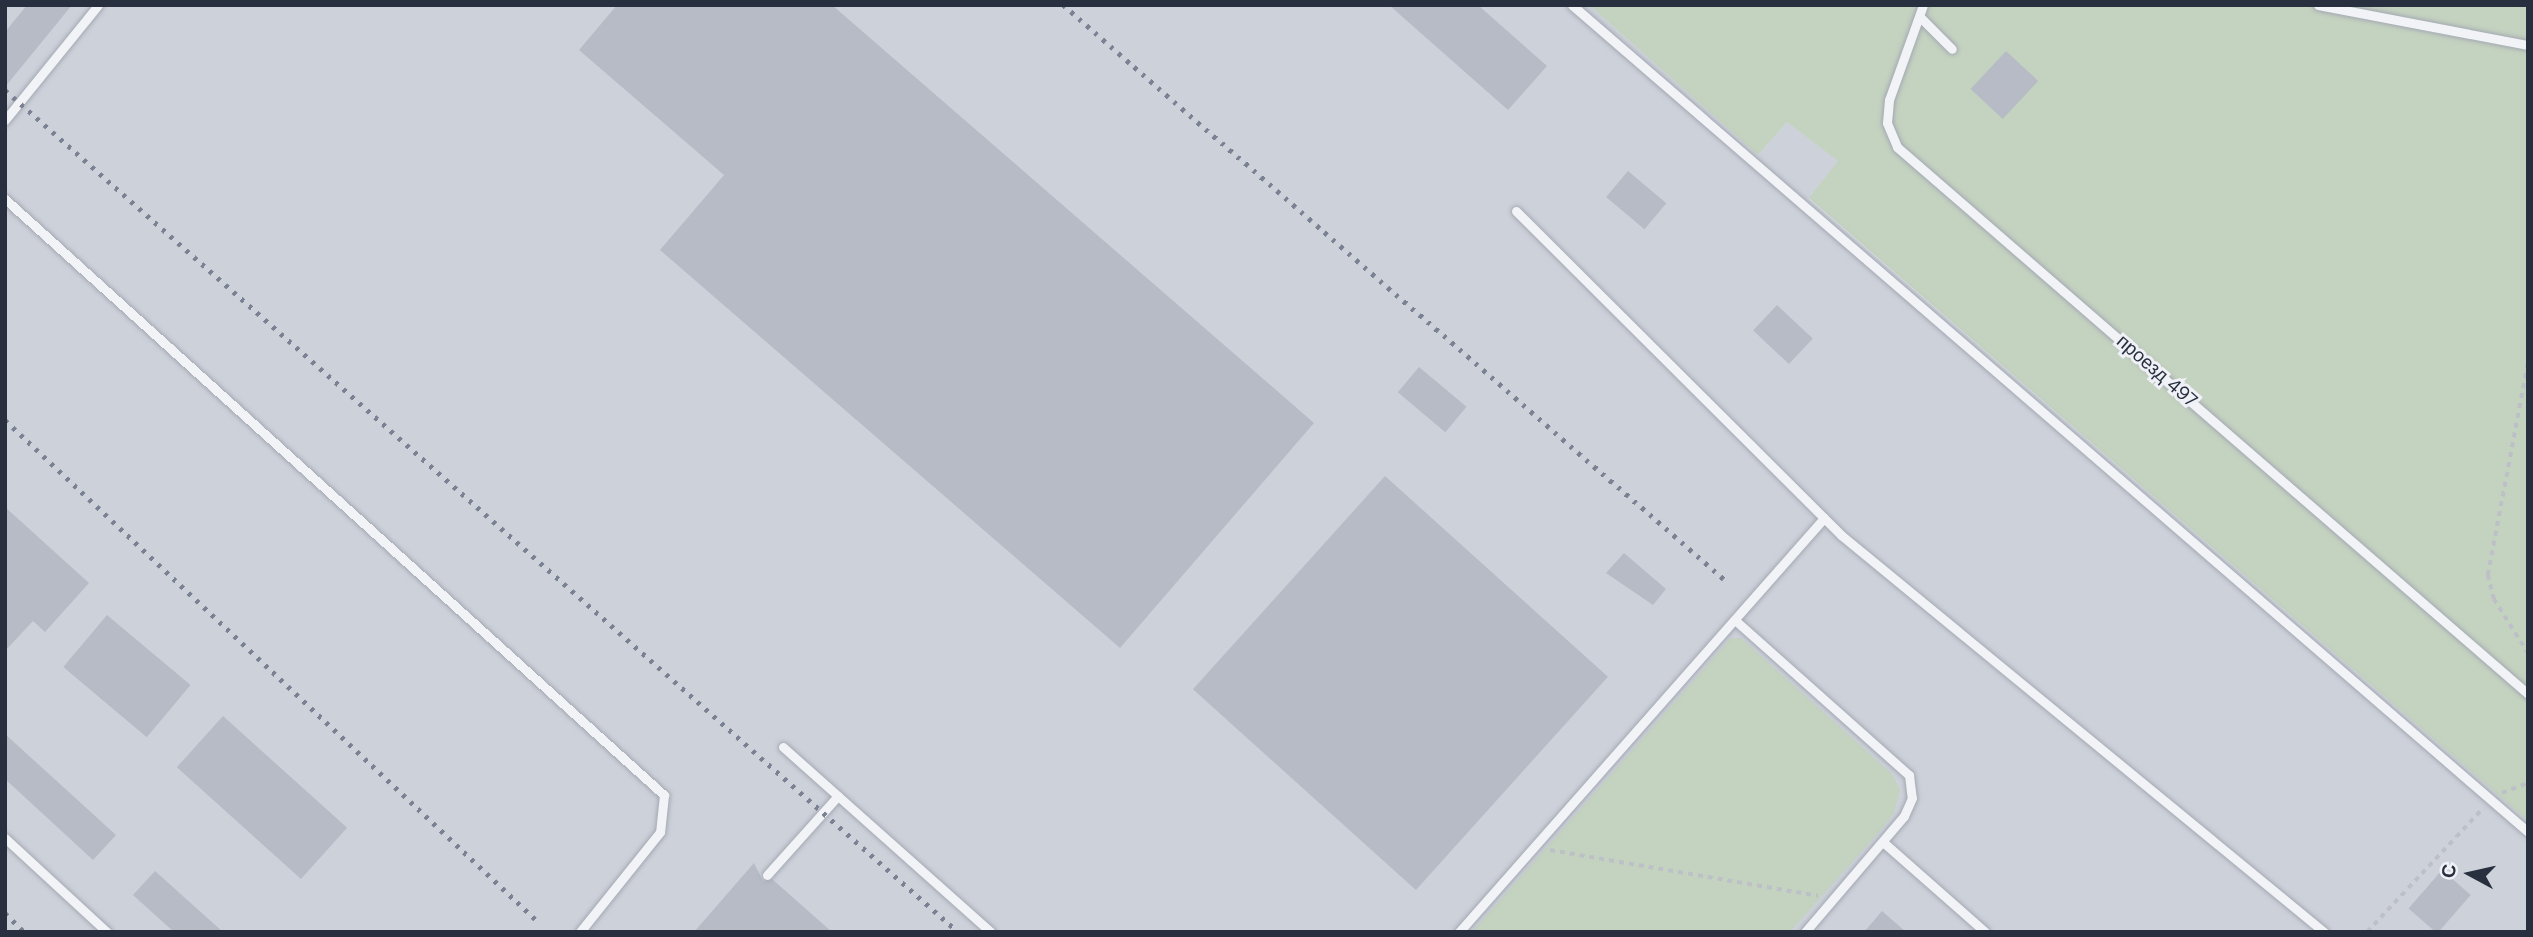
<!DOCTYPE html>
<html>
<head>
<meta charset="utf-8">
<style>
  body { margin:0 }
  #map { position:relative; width:2533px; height:937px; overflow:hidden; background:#dfe2e8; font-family:"DM Sans",sans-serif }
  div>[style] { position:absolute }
  .built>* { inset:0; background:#cdd1da }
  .green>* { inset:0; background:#c4d2c0 }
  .building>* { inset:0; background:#b6bbc5; transform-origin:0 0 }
  .path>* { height:3.5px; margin-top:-1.75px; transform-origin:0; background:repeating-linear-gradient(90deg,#bdc0c7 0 5px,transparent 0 10px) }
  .roads { filter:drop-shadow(0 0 2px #a4a9b2) drop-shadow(0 0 2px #a4a9b2) }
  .service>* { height:9px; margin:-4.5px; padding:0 4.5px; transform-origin:4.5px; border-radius:4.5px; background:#f2f3f7 }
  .rail>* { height:5px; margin-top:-2.5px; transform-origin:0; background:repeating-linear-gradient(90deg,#798192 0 3.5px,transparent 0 10.5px) }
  span { translate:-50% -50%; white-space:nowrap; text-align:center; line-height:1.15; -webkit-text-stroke:6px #eff1f6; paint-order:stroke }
  .street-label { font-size:19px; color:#28303f }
  .frame { position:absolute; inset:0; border:7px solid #28303f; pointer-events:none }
  .north { position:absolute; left:2435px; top:839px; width:70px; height:70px; -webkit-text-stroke:5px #eff1f6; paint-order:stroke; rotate:278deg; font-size:19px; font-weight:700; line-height:28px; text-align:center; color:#28303f }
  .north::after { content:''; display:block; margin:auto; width:24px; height:32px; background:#28303f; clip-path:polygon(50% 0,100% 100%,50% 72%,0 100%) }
</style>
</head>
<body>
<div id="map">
  <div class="built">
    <i style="clip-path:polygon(5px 5px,1589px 5px,1758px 155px,1787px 122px,1839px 161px,1809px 199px,2528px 821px,2528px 932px,5px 932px)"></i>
  </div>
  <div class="green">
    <i style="clip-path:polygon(1589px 5px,2528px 5px,2528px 821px,1809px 198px,1838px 161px,1787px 122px,1758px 155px)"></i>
    <i style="clip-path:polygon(1731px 638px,1741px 638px,1892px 774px,1900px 790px,1894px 813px,1879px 832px,1790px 932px,1472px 932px)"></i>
  </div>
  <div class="building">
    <i style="clip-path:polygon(27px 5px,72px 5px,5px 87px,5px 32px)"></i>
    <i style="clip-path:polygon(617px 5px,832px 5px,1314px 423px,1120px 648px,660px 250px,724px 175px,579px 50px)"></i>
    <i style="clip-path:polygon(1389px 5px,1478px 5px,1547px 66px,1508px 110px)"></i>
    <i style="left:2006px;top:51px;width:44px;height:52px;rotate:43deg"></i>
    <i style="left:1628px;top:171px;width:50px;height:34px;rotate:40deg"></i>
    <i style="left:1777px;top:305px;width:49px;height:35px;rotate:43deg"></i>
    <i style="left:1419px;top:367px;width:62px;height:33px;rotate:40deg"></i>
    <i style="left:1385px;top:476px;width:300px;height:287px;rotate:42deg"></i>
    <i style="clip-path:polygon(5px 507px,89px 583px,45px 632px,33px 621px,5px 651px)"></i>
    <i style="clip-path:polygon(1624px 553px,1666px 589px,1653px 605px,1606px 573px)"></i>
    <i style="left:107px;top:615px;width:109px;height:68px;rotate:40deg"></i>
    <i style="left:223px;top:716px;width:167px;height:69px;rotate:42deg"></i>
    <i style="clip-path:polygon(5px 734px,116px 835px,93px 860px,5px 779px)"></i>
    <i style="clip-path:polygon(754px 863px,763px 881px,772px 879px,832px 932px,694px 932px)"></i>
    <i style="left:2442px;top:870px;width:38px;height:51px;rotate:41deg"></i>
    <i style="clip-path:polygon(155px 871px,223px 932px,174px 932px,133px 895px)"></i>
    <i style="clip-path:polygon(1882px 911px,1906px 932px,1864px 932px)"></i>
  </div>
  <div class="path">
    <i style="left:2528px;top:364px;width:215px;rotate:100.7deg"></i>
    <i style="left:2488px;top:575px;width:25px;rotate:76deg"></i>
    <i style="left:2494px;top:599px;width:64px;rotate:57.8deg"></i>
    <i style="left:2502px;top:793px;width:28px;rotate:-21deg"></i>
    <i style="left:1550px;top:850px;width:272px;rotate:9.7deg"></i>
    <i style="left:2367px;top:932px;width:170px;rotate:-46.9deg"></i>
  </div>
  <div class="roads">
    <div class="service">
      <i style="left:1572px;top:5px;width:1264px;rotate:40.86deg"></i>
      <i style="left:1923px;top:5px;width:101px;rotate:109.7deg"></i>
      <i style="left:1889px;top:100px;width:23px;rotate:95deg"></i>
      <i style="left:1887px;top:123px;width:26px;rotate:67deg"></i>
      <i style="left:1897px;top:147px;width:835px;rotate:40.92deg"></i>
      <i style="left:2318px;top:5px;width:214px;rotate:10.8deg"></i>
      <i style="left:1920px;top:17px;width:45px;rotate:45deg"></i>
      <i style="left:5px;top:120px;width:148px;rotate:-51deg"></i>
      <i style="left:5px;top:199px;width:889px;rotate:42.13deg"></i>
      <i style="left:664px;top:795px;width:37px;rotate:96deg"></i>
      <i style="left:660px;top:832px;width:128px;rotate:128.7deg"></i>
      <i style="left:1516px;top:211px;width:459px;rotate:44.9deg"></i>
      <i style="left:1841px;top:535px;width:625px;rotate:39.42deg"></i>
      <i style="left:1736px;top:621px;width:232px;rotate:41.7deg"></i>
      <i style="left:1909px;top:775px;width:23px;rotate:83deg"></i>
      <i style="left:1912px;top:798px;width:20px;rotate:114deg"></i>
      <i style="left:1904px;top:816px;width:153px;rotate:130.5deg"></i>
      <i style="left:783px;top:747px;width:278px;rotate:41.7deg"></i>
      <i style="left:5px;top:838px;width:139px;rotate:42.7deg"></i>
      <i style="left:1883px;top:842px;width:136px;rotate:41.4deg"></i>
      <i style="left:767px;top:875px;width:106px;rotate:-48.1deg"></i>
      <i style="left:1459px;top:932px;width:552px;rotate:-48.6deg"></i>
    </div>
  </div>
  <div class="rail">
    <i style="left:1063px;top:5px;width:877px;rotate:40.98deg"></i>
    <i style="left:5px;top:90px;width:1272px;rotate:41.46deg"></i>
    <i style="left:5px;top:420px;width:728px;rotate:43.27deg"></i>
    <i style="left:5px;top:913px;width:27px;rotate:45deg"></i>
  </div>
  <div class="street-label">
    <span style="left:2157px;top:371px;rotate:41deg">проезд 497</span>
  </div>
  <div class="frame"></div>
  <div class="north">С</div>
</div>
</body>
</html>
